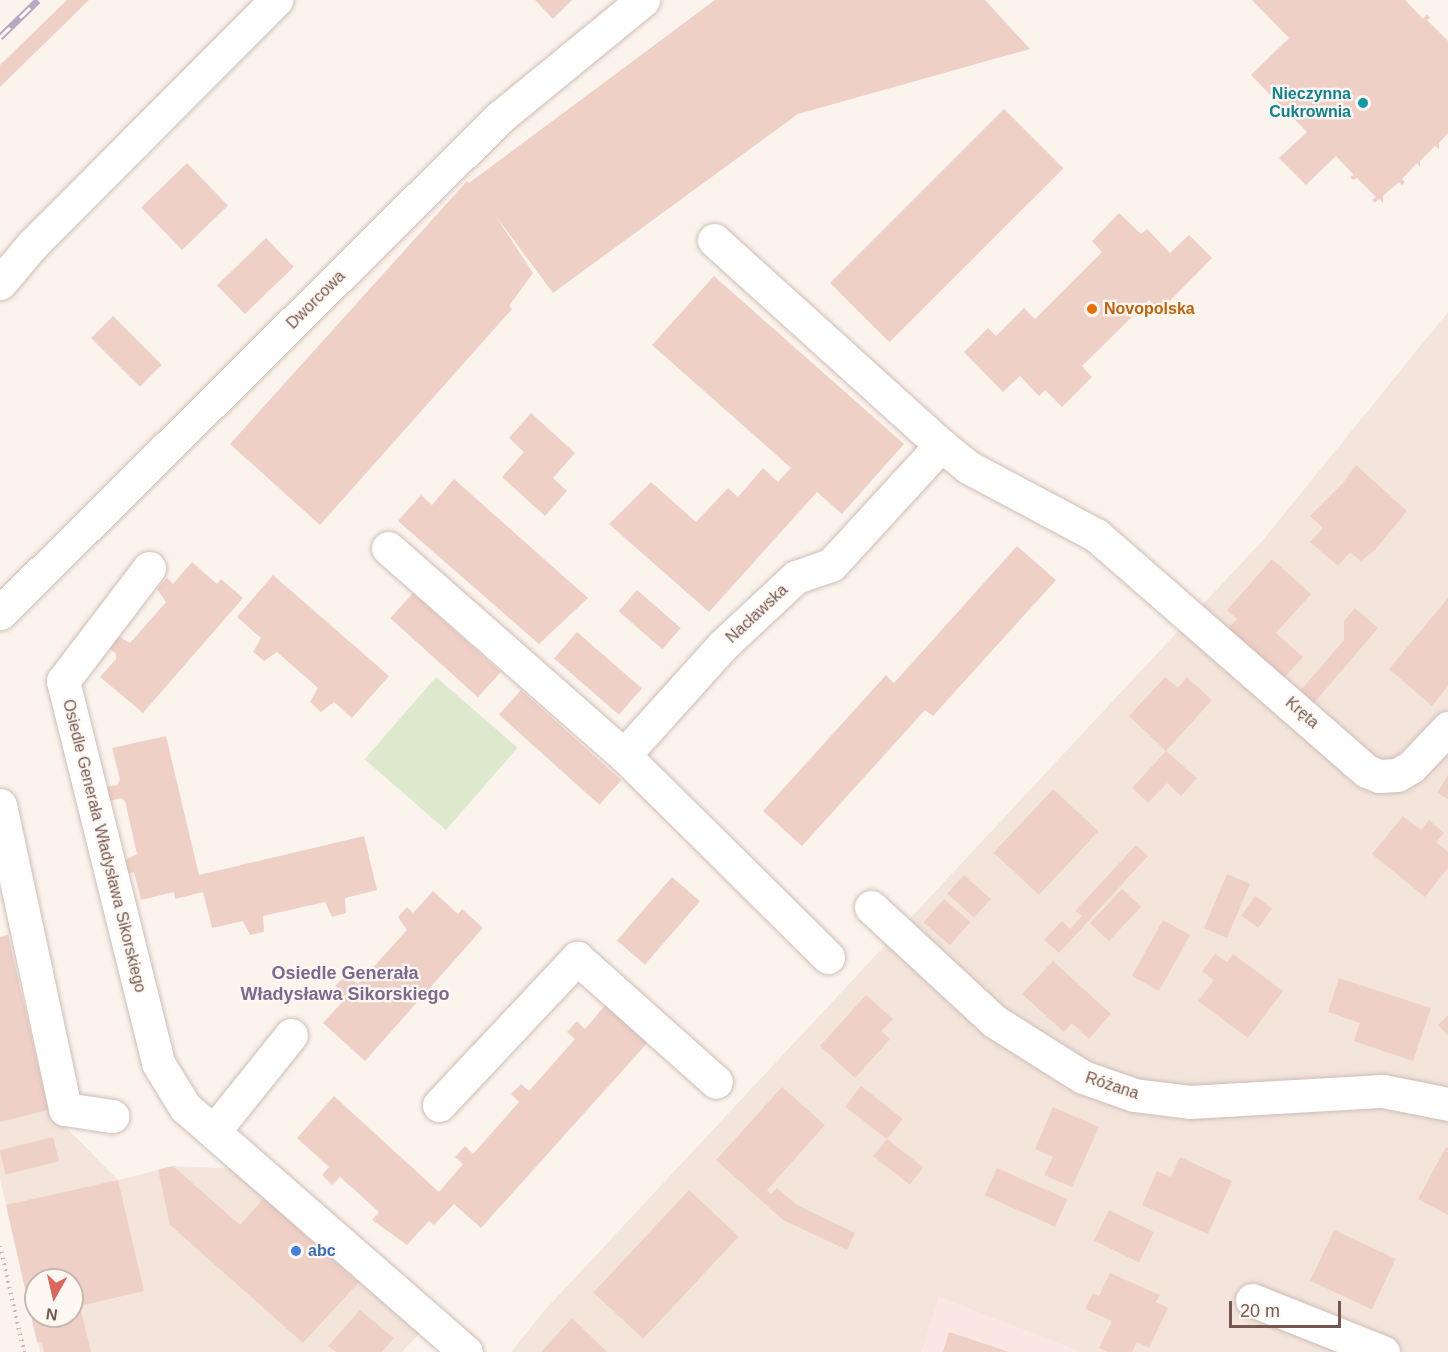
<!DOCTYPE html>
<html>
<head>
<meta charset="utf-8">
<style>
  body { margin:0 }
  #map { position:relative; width:1448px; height:1352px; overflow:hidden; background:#fbf4ed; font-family:Arial,sans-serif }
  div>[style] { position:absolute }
  .residential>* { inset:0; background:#f3e5dc }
  .commercial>* { inset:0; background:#fae6e2 }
  .green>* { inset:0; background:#dce9cc; transform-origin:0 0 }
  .building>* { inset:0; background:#efd0c7; transform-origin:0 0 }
  .path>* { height:4px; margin-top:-2px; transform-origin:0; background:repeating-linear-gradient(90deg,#d4b3a9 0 1.5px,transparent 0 6px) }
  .roads { filter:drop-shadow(0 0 2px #d0bdb5) drop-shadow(0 0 2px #d0bdb5) }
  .minor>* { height:33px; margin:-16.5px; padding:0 16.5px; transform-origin:16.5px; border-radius:16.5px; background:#fff }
  .rail>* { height:7px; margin-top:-3.5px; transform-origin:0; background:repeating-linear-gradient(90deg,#fef8f3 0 14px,#b5aac6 0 28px); box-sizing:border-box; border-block:2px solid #b5aac6 }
  .dots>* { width:16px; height:16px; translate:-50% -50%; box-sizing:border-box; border:3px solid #fef8f3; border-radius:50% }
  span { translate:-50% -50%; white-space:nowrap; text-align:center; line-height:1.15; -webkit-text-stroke:4.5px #fef8f3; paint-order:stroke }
  .culture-label { font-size:16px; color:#0d838f; font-weight:700 }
  .right { translate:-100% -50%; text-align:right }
  .street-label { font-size:16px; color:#765851 }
  .food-label { font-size:16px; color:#c56008; font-weight:700 }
  .left { translate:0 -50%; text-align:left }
  .shop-label { font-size:16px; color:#366cbe; font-weight:700 }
  .neighbourhood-label { font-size:18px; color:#7d6990; font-weight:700 }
  .north { position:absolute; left:24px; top:1268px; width:60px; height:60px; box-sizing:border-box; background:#fef8f3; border:2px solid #c8b8b2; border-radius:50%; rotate:188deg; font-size:16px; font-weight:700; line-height:24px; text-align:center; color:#765851 }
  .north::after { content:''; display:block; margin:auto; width:21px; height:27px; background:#da665d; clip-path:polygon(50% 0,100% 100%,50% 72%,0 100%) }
  .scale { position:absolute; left:1229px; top:1301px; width:112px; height:27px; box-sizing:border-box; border:3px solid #765851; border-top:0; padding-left:8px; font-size:18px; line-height:21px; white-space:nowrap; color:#765851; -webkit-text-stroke:4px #fef8f3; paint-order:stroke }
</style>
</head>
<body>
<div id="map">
  <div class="residential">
    <i style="clip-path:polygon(1448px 312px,1448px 1352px,1080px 1352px,939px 1297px,922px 1352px,511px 1352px,544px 1311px,1263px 540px)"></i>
    <i style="clip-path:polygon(evenodd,8px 935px,49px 1110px,118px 1180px,173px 1166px,239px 1169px,424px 1328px,402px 1352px,40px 1352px,0 1179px,0 937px,8px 935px,36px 1280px,72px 1280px,72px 1316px,36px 1316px,36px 1280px)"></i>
  </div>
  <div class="commercial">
    <i style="clip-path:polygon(939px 1297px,1080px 1352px,922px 1352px)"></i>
  </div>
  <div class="green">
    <i style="left:436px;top:677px;width:108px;height:109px;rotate:41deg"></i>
  </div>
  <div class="building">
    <i style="clip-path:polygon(67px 0,89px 0,0 87px,0 65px)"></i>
    <i style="clip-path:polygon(535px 0,572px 0,553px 19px)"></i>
    <i style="clip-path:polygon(715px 0,985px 0,1030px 49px,798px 114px,553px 293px,495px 215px,533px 273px,509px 306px,512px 309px,320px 525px,230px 444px,467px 181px,469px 183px)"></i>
    <i style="clip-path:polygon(1252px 0,1405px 0,1423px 19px,1427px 14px,1430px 18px,1427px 20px,1448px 41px,1448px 133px,1439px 143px,1439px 149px,1435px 146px,1420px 161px,1420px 167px,1417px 163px,1402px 179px,1405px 182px,1402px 185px,1399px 182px,1383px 196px,1383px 203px,1379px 199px,1375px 203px,1372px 200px,1376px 197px,1357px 178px,1353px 180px,1350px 177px,1354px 175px,1336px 156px,1306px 185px,1279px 158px,1307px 132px,1251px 75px,1289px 38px)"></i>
    <i style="left:1004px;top:109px;width:84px;height:246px;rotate:45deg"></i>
    <i style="left:187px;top:163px;width:59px;height:64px;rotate:46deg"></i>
    <i style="clip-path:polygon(1119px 213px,1141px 234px,1147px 229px,1170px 253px,1189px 235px,1212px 258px,1160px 311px,1149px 300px,1082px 366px,1092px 377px,1062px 407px,1045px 390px,1039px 396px,1020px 376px,1003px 392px,964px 352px,988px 328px,996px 336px,1024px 308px,1035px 319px,1102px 252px,1092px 241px)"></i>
    <i style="left:266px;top:238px;width:40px;height:68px;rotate:46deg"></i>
    <i style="clip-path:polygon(714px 276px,904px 444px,842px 514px,817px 492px,709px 612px,609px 524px,651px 482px,696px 522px,728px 488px,738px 497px,763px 468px,778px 482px,791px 468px,652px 345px)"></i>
    <i style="left:113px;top:316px;width:69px;height:31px;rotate:45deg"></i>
    <i style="clip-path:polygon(531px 413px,575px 453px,553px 478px,567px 491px,545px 516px,502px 477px,524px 452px,509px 438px)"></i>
    <i style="clip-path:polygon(1356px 465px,1407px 511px,1375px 550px,1361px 561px,1350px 552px,1338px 566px,1310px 542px,1323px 528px,1310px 516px,1343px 483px)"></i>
    <i style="clip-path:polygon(454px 479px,588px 598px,539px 644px,398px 521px,421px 495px,432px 505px)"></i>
    <i style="clip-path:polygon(1017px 546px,1056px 580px,933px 716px,925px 710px,802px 846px,763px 811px,886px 675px,894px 683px)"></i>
    <i style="clip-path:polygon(1272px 559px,1311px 594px,1276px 633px,1303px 657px,1282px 680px,1227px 629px,1237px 619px,1227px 610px)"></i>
    <i style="clip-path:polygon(192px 562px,217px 584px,221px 579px,243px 598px,143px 713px,100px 677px,116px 659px,116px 654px,107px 646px,116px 635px,130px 643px,166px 602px,157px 589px,167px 578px,173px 584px)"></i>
    <i style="clip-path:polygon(273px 575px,389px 676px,352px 718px,334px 702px,321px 712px,310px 702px,318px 688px,277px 652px,264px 661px,253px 652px,261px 638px,237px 617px)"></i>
    <i style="left:637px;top:590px;width:58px;height:28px;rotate:41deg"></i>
    <i style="left:413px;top:593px;width:118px;height:34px;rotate:42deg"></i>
    <i style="clip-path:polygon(1448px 598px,1448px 686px,1432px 706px,1389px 669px)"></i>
    <i style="clip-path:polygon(1355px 608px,1378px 628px,1314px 703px,1300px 691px,1344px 640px,1344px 621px)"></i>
    <i style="left:577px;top:632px;width:86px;height:35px;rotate:41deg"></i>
    <i style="clip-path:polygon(1165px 677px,1178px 688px,1187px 677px,1212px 700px,1166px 751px,1197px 778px,1181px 796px,1167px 783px,1148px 803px,1132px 788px,1166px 751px,1129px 716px)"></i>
    <i style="left:521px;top:690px;width:135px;height:33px;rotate:42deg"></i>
    <i style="clip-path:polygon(166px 736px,199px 875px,364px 836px,377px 890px,345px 898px,346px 913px,332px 917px,325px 902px,263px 916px,264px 932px,250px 935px,243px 921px,212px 928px,203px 892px,175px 899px,174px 892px,141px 900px,134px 872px,126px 874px,123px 861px,137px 854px,125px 801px,121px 798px,109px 801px,106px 787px,117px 785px,120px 780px,112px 748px)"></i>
    <i style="clip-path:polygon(1448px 775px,1448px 799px,1437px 793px)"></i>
    <i style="left:1053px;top:789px;width:62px;height:87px;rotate:43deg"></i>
    <i style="clip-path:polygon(1403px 816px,1421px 830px,1429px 820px,1444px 833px,1436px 842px,1448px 852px,1448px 868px,1425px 897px,1372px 854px)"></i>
    <i style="clip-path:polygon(1136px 845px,1148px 856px,1059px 953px,1044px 940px,1062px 921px,1070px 929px,1082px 916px,1075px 911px)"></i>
    <i style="left:1227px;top:874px;width:25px;height:59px;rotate:23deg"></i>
    <i style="left:964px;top:875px;width:36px;height:25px;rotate:42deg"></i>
    <i style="left:672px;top:877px;width:37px;height:84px;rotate:41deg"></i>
    <i style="left:1122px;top:889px;width:26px;height:47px;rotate:43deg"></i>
    <i style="clip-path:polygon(433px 891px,458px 914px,462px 909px,483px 928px,365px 1061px,323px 1023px,345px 999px,335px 986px,345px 976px,358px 984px,407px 930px,398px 917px,407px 907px,413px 913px)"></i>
    <i style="left:1255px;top:896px;width:21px;height:24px;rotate:35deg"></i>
    <i style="left:944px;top:899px;width:35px;height:31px;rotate:41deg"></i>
    <i style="left:1163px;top:920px;width:31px;height:64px;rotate:29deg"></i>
    <i style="clip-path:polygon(8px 935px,48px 1110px,0 1122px,0 937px)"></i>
    <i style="clip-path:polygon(1215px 954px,1227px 962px,1233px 954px,1283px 991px,1248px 1038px,1198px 1001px,1214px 980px,1202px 971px)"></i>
    <i style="clip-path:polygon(1053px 961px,1111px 1014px,1089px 1039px,1072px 1023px,1064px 1032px,1022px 994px)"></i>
    <i style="clip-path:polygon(1339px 978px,1431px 1008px,1413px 1061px,1354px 1041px,1360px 1023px,1328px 1012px)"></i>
    <i style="clip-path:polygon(866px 995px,893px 1019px,881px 1031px,890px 1039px,855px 1078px,820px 1046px)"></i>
    <i style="clip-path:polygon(608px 1002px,650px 1040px,481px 1228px,454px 1204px,434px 1225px,429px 1221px,407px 1245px,372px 1220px,379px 1212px,340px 1177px,332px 1185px,322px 1175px,329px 1167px,297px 1138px,334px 1096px,439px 1192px,463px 1164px,455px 1157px,465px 1146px,473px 1154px,519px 1102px,511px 1094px,521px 1084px,529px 1091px,575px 1039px,567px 1032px,577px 1021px,585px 1029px)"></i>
    <i style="clip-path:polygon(1448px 1015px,1448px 1036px,1438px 1025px)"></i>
    <i style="left:861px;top:1086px;width:53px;height:26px;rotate:38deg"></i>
    <i style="clip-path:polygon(782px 1087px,825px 1125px,767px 1190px,771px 1194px,777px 1188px,797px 1205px,855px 1233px,847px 1250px,783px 1220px,716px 1160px)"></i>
    <i style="clip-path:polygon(1053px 1107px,1099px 1127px,1072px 1187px,1044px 1175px,1053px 1157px,1035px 1149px)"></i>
    <i style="left:53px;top:1137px;width:25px;height:55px;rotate:76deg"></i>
    <i style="left:887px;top:1139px;width:46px;height:22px;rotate:38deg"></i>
    <i style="clip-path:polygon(1446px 1147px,1448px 1148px,1448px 1215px,1418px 1199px)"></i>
    <i style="clip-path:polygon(1180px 1157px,1232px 1181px,1208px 1234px,1142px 1205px,1157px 1171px,1171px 1177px)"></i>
    <i style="clip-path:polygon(173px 1166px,240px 1225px,264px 1198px,358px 1283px,303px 1343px,170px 1225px,158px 1170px)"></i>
    <i style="left:997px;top:1168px;width:77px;height:30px;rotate:24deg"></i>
    <i style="clip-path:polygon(evenodd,118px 1180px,144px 1291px,80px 1306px,91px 1352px,44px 1352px,42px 1342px,37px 1342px,6px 1205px,118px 1180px,36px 1280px,72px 1280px,72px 1316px,36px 1316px,36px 1280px)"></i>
    <i style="left:689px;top:1190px;width:68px;height:140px;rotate:43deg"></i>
    <i style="left:1109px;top:1210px;width:50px;height:34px;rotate:26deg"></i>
    <i style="left:1334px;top:1230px;width:68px;height:56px;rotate:25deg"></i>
    <i style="clip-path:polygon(1110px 1273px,1160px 1295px,1156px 1302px,1168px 1308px,1149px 1348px,1137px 1342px,1132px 1352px,1108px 1352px,1099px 1348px,1112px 1321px,1085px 1309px,1093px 1293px,1099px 1296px)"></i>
    <i style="clip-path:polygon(360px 1310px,394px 1338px,382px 1352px,336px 1352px,328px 1346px)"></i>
    <i style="clip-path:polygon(572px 1318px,607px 1352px,541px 1352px)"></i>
    <i style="clip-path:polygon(949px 1332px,1009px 1352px,943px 1352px)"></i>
  </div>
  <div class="path">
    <i style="left:0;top:1246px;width:109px;rotate:77.2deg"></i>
  </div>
  <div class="roads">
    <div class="minor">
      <i style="left:714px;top:240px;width:306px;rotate:42.1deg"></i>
      <i style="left:0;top:283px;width:50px;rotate:-49.9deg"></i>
      <i style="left:32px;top:245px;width:346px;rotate:-45.1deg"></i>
      <i style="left:388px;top:548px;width:314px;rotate:41.3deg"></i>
      <i style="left:149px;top:568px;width:142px;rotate:127.3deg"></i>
      <i style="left:63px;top:681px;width:394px;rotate:76deg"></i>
      <i style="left:158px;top:1063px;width:52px;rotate:58.5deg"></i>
      <i style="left:185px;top:1107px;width:373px;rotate:41.1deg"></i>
      <i style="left:0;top:613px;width:704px;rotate:-44.77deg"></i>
      <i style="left:500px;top:117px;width:185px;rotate:-39.3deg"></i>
      <i style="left:0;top:805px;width:311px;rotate:77.9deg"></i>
      <i style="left:65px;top:1109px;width:48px;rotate:8.5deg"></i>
      <i style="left:871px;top:907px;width:168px;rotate:42.8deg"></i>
      <i style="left:994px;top:1021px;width:105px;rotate:32.2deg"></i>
      <i style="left:1083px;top:1077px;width:54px;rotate:19.4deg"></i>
      <i style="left:1134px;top:1095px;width:56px;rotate:7.1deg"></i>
      <i style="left:1190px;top:1102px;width:193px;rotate:-3.3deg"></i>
      <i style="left:1383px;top:1091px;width:66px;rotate:11.3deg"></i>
      <i style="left:828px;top:957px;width:287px;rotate:-135.3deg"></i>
      <i style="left:624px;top:755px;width:148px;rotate:-48deg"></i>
      <i style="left:723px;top:645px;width:100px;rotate:-43deg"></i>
      <i style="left:796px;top:577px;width:37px;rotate:-19deg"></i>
      <i style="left:831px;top:565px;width:163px;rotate:-47.5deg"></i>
      <i style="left:941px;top:445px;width:35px;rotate:39deg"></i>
      <i style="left:968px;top:467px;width:145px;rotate:28deg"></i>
      <i style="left:1096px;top:535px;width:359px;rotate:41.1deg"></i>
      <i style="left:1367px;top:771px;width:13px;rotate:23deg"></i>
      <i style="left:1379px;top:776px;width:18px;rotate:-3deg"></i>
      <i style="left:1397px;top:775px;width:16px;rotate:-30deg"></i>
      <i style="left:1411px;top:767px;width:54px;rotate:-46.5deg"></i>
      <i style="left:439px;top:1105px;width:202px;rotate:-46.8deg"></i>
      <i style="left:577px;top:958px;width:186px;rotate:41.7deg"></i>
      <i style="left:214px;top:1131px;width:123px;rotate:-51.3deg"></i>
      <i style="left:1252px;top:1300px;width:141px;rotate:21.7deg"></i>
    </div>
  </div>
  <div class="rail">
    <i style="left:0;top:37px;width:53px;rotate:-44.2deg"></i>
  </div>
  <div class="dots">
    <i style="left:1363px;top:103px;background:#0f9aa8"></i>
    <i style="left:1092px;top:309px;background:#e8710a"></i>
    <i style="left:296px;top:1251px;background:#3f7fe0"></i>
  </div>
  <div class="culture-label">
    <span class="right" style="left:1351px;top:103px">Nieczynna<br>Cukrownia</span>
  </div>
  <div class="street-label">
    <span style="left:316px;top:300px;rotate:-45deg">Dworcowa</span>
    <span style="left:757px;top:614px;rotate:-43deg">Nacławska</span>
    <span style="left:1302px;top:713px;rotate:41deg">Kręta</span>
    <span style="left:104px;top:846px;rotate:76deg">Osiedle Generała Władysława Sikorskiego</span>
    <span style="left:1112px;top:1086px;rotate:18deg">Różana</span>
  </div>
  <div class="food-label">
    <span class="left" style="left:1104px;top:309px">Novopolska</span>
  </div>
  <div class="shop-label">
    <span class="left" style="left:308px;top:1251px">abc</span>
  </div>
  <div class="neighbourhood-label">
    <span style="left:345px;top:984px">Osiedle Generała<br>Władysława Sikorskiego</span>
  </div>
  <div class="north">N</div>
  <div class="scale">20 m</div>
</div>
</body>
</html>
